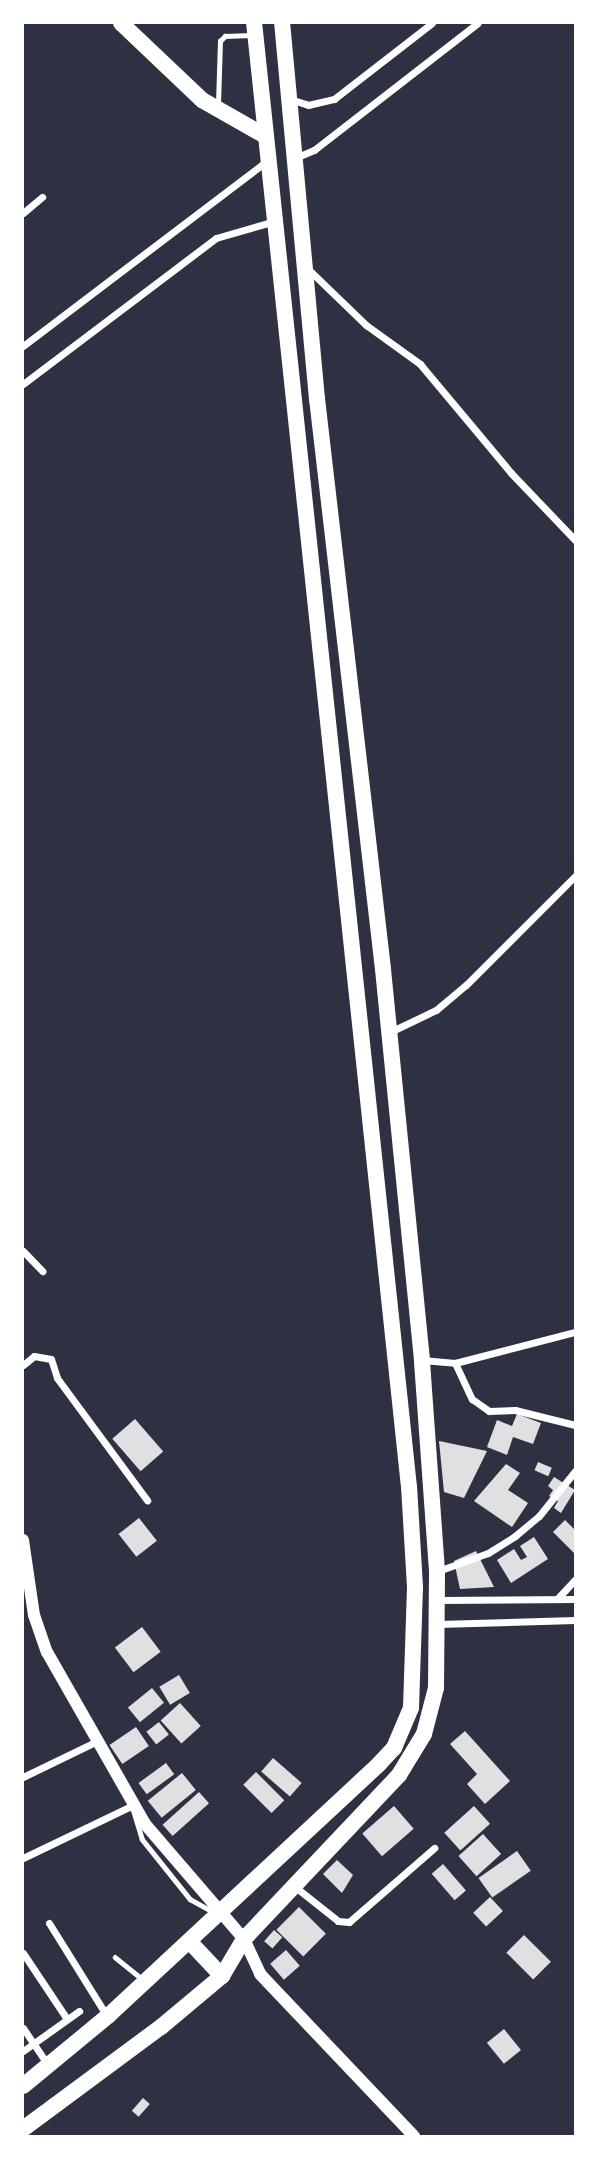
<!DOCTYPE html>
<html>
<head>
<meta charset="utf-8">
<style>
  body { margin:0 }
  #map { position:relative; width:598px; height:2159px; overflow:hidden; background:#2d3142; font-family:Barlow,sans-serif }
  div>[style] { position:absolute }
  .building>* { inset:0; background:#e0e0e3; transform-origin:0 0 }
  .service>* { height:4.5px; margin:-2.25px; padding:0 2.25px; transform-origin:2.25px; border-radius:2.25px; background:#fff }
  .minor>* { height:7px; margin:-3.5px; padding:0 3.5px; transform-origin:3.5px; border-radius:3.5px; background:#fff }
  .tertiary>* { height:12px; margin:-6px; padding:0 6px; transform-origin:6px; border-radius:6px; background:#fff }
  .primary>* { height:16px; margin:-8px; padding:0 8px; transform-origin:8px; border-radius:8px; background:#fff }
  span { translate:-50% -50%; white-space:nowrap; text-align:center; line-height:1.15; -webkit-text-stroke:5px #fff; paint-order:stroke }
  .frame { position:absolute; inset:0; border:24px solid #fff; pointer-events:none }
</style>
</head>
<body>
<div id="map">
  <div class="building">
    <i style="clip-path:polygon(517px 1414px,541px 1423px,533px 1444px,513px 1437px,507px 1455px,487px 1447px,497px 1420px,512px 1426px)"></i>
    <i style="left:135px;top:1419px;width:43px;height:30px;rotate:49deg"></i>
    <i style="clip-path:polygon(439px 1441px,487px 1451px,464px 1498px,444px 1492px)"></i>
    <i style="left:538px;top:1462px;width:15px;height:9px;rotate:23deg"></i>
    <i style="clip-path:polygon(506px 1464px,520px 1473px,508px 1490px,528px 1503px,512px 1527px,474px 1501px)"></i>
    <i style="clip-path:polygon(554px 1477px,575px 1490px,561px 1513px,554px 1508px,558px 1501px,549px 1496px,553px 1490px,548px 1486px)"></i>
    <i style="left:139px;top:1518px;width:29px;height:26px;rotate:52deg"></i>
    <i style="clip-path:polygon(565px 1520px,575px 1530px,575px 1554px,553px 1532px)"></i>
    <i style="clip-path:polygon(534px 1537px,548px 1559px,511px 1583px,497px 1560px,514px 1549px,521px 1560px,527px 1557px,520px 1546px)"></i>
    <i style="clip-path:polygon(476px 1551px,494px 1587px,460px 1589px,454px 1561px)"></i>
    <i style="left:142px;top:1627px;width:31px;height:34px;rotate:53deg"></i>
    <i style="left:179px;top:1675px;width:21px;height:23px;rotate:59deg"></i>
    <i style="left:152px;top:1688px;width:19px;height:31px;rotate:51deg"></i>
    <i style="left:180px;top:1703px;width:31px;height:26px;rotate:48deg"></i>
    <i style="left:159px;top:1722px;width:16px;height:16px;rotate:52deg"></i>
    <i style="left:136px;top:1727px;width:23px;height:32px;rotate:56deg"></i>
    <i style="clip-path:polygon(465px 1731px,510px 1781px,485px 1804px,467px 1784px,477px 1774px,450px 1744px)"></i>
    <i style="left:273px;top:1758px;width:38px;height:18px;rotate:41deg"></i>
    <i style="left:166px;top:1763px;width:14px;height:34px;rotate:54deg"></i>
    <i style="left:256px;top:1772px;width:40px;height:18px;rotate:45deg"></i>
    <i style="left:182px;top:1773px;width:22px;height:44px;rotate:51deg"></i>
    <i style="left:199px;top:1792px;width:15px;height:49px;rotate:48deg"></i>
    <i style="left:394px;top:1806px;width:30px;height:42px;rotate:49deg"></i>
    <i style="left:474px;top:1806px;width:24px;height:40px;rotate:48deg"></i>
    <i style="left:483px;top:1834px;width:27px;height:33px;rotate:48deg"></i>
    <i style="left:517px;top:1851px;width:24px;height:47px;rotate:55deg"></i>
    <i style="clip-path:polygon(337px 1860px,353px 1875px,342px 1893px,323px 1874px)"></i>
    <i style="left:443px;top:1864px;width:35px;height:15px;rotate:49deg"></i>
    <i style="left:490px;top:1897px;width:19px;height:23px;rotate:47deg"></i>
    <i style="left:299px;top:1907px;width:38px;height:32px;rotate:45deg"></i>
    <i style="left:274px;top:1930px;width:11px;height:15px;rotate:41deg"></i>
    <i style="left:524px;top:1935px;width:38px;height:25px;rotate:45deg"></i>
    <i style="left:286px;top:1950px;width:21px;height:21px;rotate:49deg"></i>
    <i style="left:504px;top:2029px;width:27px;height:22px;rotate:51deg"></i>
    <i style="left:143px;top:2098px;width:9px;height:17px;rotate:41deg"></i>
  </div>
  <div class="service">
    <i style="left:218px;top:104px;width:63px;rotate:-88.2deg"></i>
    <i style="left:220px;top:41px;width:7px;rotate:-45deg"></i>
    <i style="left:225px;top:36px;width:26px;rotate:-2deg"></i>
    <i style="left:134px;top:1812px;width:28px;rotate:73deg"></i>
    <i style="left:142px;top:1839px;width:77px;rotate:51.3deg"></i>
    <i style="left:190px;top:1899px;width:26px;rotate:29deg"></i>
    <i style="left:115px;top:1957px;width:35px;rotate:39deg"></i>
  </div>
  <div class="minor">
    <i style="left:290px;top:99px;width:19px;rotate:18deg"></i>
    <i style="left:308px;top:105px;width:27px;rotate:-13deg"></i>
    <i style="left:334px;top:99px;width:124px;rotate:-37.8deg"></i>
    <i style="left:295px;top:158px;width:21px;rotate:-23deg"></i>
    <i style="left:314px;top:150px;width:207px;rotate:-37.8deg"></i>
    <i style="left:23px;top:213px;width:25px;rotate:-40deg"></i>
    <i style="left:308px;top:269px;width:81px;rotate:44deg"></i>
    <i style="left:366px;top:325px;width:67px;rotate:35.8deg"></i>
    <i style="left:420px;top:364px;width:142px;rotate:50.1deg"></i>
    <i style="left:511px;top:473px;width:93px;rotate:46.3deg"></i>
    <i style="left:23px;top:346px;width:306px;rotate:-37.2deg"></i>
    <i style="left:23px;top:384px;width:242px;rotate:-37.1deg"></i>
    <i style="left:216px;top:238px;width:61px;rotate:-16.1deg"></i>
    <i style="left:390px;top:1032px;width:51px;rotate:-25.6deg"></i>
    <i style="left:436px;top:1010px;width:39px;rotate:-40deg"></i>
    <i style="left:466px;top:985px;width:154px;rotate:-45deg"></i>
    <i style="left:23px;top:1251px;width:28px;rotate:46deg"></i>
    <i style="left:422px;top:1360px;width:33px;rotate:5deg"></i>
    <i style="left:455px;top:1363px;width:124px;rotate:-14.5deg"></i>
    <i style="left:455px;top:1363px;width:40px;rotate:65deg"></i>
    <i style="left:472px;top:1399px;width:21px;rotate:35deg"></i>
    <i style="left:489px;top:1411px;width:26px;rotate:-2deg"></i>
    <i style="left:515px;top:1410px;width:62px;rotate:14deg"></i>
    <i style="left:23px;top:1365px;width:14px;rotate:-39deg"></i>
    <i style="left:34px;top:1356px;width:17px;rotate:10deg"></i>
    <i style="left:51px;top:1359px;width:20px;rotate:72deg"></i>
    <i style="left:57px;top:1378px;width:152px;rotate:53.6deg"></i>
    <i style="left:438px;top:1571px;width:53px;rotate:-19.8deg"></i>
    <i style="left:488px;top:1553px;width:32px;rotate:-32deg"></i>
    <i style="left:515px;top:1536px;width:31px;rotate:-40deg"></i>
    <i style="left:539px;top:1516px;width:58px;rotate:-51.3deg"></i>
    <i style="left:557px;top:1599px;width:26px;rotate:-47deg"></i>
    <i style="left:438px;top:1600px;width:137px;rotate:-0.4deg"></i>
    <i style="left:438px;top:1624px;width:137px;rotate:-1.7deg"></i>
    <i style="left:23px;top:1777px;width:80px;rotate:-25.9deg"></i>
    <i style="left:23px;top:1858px;width:122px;rotate:-25.7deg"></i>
    <i style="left:294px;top:1886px;width:56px;rotate:38.5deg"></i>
    <i style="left:338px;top:1921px;width:11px;rotate:5deg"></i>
    <i style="left:349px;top:1922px;width:113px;rotate:-41deg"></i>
    <i style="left:49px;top:1923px;width:110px;rotate:58.1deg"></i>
    <i style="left:23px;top:1953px;width:79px;rotate:56.3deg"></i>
    <i style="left:23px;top:2028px;width:45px;rotate:56deg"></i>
    <i style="left:23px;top:2051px;width:69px;rotate:-35.5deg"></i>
  </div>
  <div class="tertiary">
    <i style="left:23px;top:1540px;width:76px;rotate:81.7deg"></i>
    <i style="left:34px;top:1615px;width:39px;rotate:71deg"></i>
    <i style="left:47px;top:1652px;width:198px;rotate:60.3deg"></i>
    <i style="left:145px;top:1824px;width:152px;rotate:49.3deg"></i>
    <i style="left:244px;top:1939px;width:38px;rotate:65deg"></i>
    <i style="left:260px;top:1974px;width:224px;rotate:46.5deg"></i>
  </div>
  <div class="primary">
    <i style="left:121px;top:23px;width:112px;rotate:43.5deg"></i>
    <i style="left:202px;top:100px;width:73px;rotate:29.7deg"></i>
    <i style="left:189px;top:1941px;width:48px;rotate:46.7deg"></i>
    <i style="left:23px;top:2086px;width:110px;rotate:-39.5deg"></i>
    <i style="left:108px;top:2016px;width:370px;rotate:-42.9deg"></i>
    <i style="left:379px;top:1764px;width:22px;rotate:-47deg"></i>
    <i style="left:394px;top:1748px;width:43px;rotate:-67deg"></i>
    <i style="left:411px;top:1708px;width:121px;rotate:-88.1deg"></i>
    <i style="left:415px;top:1587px;width:100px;rotate:-93.4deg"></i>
    <i style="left:409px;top:1487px;width:1472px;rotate:-96.04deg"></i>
    <i style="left:23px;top:2129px;width:172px;rotate:-36.5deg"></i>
    <i style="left:161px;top:2027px;width:80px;rotate:-39.9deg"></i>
    <i style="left:222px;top:1976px;width:43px;rotate:-59.3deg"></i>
    <i style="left:244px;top:1939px;width:226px;rotate:-46.6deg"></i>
    <i style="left:399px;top:1775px;width:48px;rotate:-58.6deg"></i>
    <i style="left:424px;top:1734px;width:48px;rotate:-75.4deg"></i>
    <i style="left:436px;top:1688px;width:117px;rotate:-89.5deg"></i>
    <i style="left:437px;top:1571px;width:212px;rotate:-94.1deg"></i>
    <i style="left:422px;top:1360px;width:393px;rotate:-95.7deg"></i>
    <i style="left:383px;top:969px;width:574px;rotate:-96.6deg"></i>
    <i style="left:317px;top:399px;width:378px;rotate:-95.3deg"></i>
  </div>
  <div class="frame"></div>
</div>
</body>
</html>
